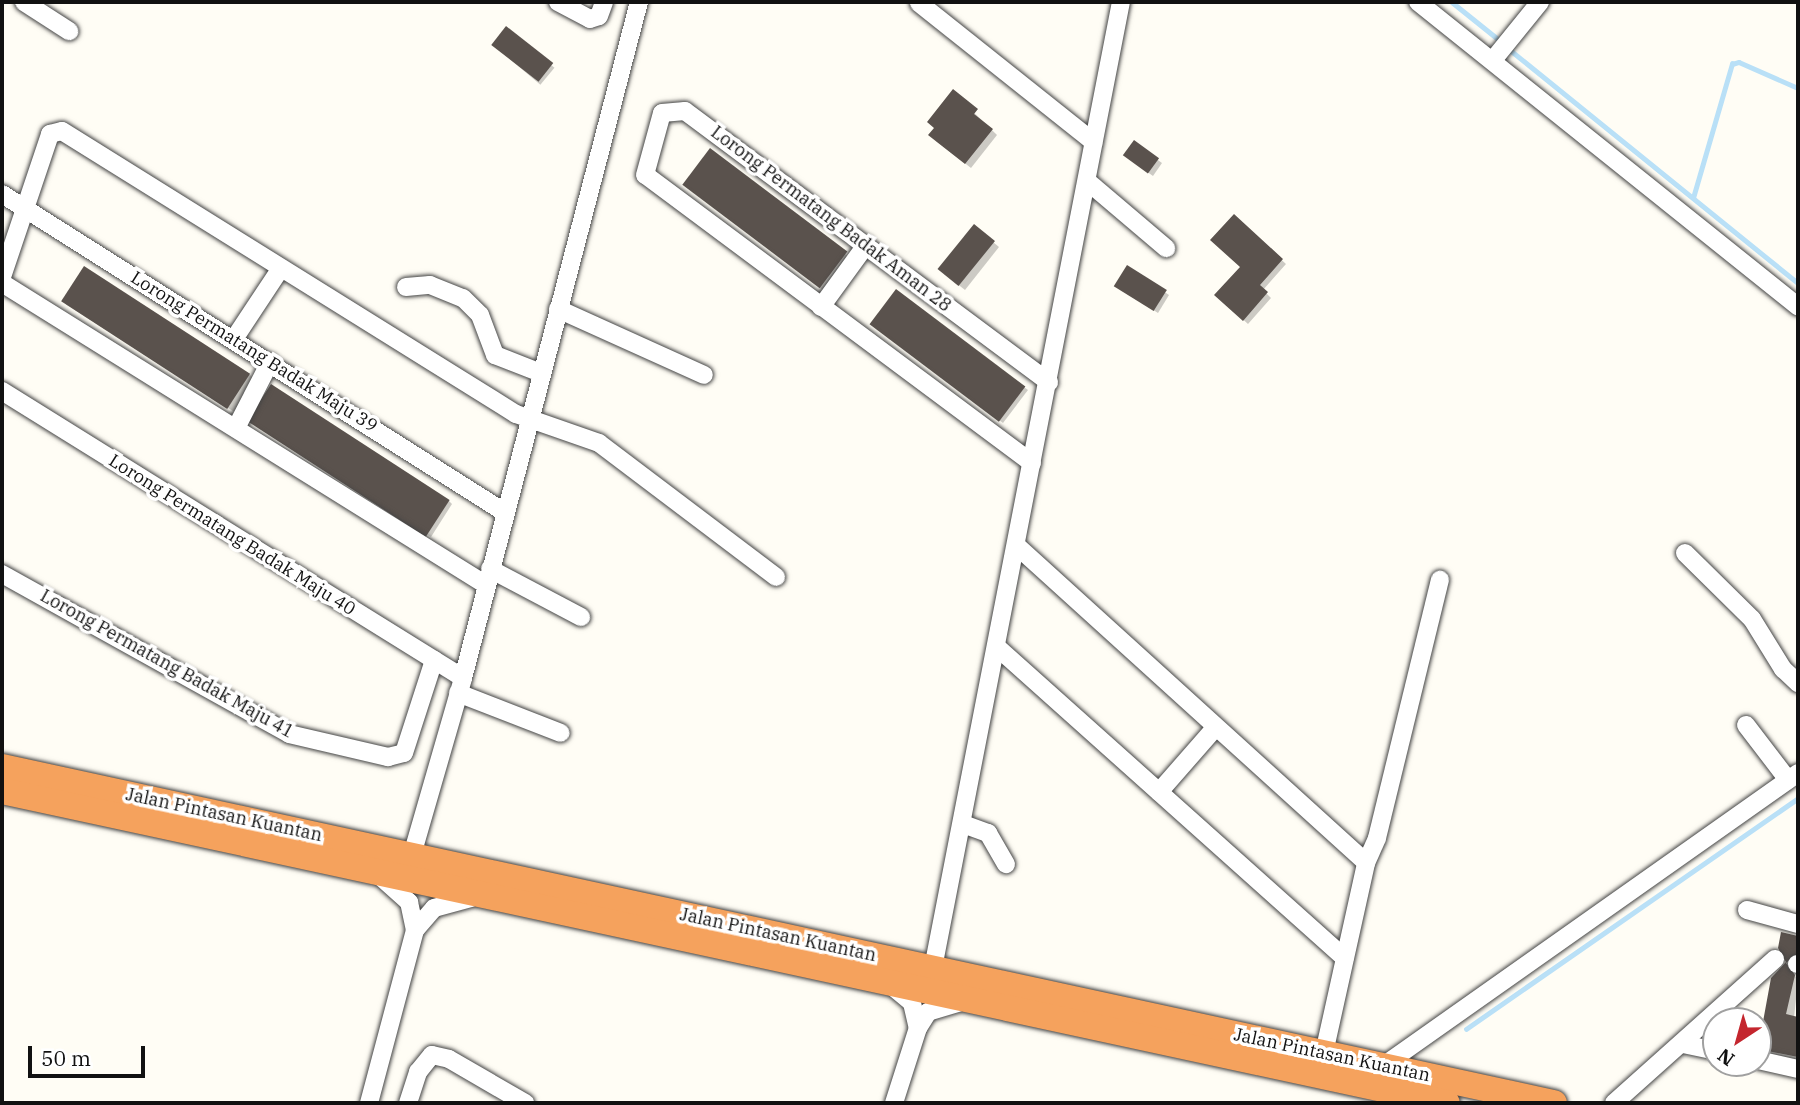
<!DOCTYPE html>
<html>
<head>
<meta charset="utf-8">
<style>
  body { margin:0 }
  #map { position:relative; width:1800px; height:1105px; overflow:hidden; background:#fffdf5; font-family:"IBM Plex Serif",serif }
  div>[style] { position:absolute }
  .shadow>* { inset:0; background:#0003; transform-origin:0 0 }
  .stream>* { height:4.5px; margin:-2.25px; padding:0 2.25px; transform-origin:2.25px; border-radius:2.25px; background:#b9e0f7 }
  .building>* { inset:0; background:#5a524d; transform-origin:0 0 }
  .roads { filter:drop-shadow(0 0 2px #444) drop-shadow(0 0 2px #444) }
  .minor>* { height:18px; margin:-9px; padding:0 9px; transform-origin:9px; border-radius:9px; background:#fff }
  .highway>* { height:26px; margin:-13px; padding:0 13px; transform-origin:13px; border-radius:13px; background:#f5a25d }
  span { translate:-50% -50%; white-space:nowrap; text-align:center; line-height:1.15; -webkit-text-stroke:7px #fff; paint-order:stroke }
  .street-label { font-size:18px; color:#111 }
  .frame { position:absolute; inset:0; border:4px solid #111; pointer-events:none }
  .north { position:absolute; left:1702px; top:1007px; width:70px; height:70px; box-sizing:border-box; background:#fff; border:2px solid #a0a0a0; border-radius:50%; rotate:216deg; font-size:19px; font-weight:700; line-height:28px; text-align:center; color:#111 }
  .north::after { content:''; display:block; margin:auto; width:24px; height:32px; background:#c4262e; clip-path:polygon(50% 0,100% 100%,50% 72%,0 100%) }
  .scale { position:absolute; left:28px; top:1046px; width:117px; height:32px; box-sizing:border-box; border:4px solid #111; border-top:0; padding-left:9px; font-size:21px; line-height:24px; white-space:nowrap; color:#111; -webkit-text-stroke:5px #fff; paint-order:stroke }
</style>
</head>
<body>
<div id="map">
  <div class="shadow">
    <i style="left:507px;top:28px;width:62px;height:22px;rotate:40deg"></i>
    <i style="clip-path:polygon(953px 92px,997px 135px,971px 168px,936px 141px)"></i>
    <i style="clip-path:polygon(1134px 143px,1162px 163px,1153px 176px,1129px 159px)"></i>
    <i style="clip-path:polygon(688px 188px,845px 254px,849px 257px,824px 291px)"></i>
    <i style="clip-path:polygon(1234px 216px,1286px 264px,1263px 290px,1271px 298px,1248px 324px,1216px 295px,1242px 267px)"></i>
    <i style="clip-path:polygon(993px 242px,999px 247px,965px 290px,946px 275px)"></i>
    <i style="clip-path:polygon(1128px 267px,1169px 295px,1158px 313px,1120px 289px)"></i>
    <i style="clip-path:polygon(84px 268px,250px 375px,254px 378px,236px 413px,67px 305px,63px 301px)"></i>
    <i style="clip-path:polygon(875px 327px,1024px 387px,1028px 390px,1003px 423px)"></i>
    <i style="clip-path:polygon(257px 426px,449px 501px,452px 504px,431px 537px)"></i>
    <i style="clip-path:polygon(1783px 934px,1798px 937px,1798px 962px,1792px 972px,1798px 980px,1794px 1018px,1798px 1019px,1798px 1063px,1765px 1056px,1758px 1049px,1773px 979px,1788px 962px,1779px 948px)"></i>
  </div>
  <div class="stream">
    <i style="left:1452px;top:2px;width:65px;rotate:38.8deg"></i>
    <i style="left:1509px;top:49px;width:372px;rotate:39deg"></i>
    <i style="left:1693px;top:198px;width:140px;rotate:-73.8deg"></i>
    <i style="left:1732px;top:64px;width:7px;rotate:-16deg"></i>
    <i style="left:1739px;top:62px;width:64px;rotate:23.8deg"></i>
    <i style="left:1466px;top:1029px;width:404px;rotate:-34.8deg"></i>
  </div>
  <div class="building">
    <i style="left:506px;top:26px;width:60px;height:24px;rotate:38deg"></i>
    <i style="clip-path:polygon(953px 89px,978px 109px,974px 114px,993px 129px,965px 164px,928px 135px,934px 128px,927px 122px)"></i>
    <i style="left:1134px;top:140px;width:31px;height:19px;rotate:36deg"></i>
    <i style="left:710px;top:148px;width:172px;height:46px;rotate:37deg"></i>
    <i style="clip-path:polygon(1234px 214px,1283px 259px,1260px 285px,1268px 292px,1243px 321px,1214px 295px,1240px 267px,1210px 240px)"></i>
    <i style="left:974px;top:224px;width:27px;height:58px;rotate:39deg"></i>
    <i style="left:1127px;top:265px;width:47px;height:25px;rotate:32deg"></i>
    <i style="left:84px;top:266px;width:198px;height:42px;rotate:33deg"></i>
    <i style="left:896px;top:289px;width:162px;height:44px;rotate:37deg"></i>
    <i style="left:271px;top:384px;width:213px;height:44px;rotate:33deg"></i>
    <i style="clip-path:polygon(1781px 932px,1798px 936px,1798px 953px,1786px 963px,1795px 975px,1786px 1014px,1798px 1017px,1798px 1057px,1758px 1049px,1771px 978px,1786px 962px,1778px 948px)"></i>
  </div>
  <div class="roads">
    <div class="minor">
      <i style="left:24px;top:2px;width:54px;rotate:32.8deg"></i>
      <i style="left:558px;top:2px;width:36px;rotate:28deg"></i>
      <i style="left:590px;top:19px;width:9px;rotate:-18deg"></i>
      <i style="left:599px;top:16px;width:15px;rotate:-70deg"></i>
      <i style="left:1418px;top:2px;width:487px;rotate:38.7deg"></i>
      <i style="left:919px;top:3px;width:223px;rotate:38.5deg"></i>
      <i style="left:1493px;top:60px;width:75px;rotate:-51deg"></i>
      <i style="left:1087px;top:181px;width:104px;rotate:40.3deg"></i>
      <i style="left:2px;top:194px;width:594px;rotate:32.35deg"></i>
      <i style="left:2px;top:277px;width:151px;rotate:-71.4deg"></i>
      <i style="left:50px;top:134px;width:12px;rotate:-14deg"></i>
      <i style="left:62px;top:131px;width:535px;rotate:31.94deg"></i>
      <i style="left:516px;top:414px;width:88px;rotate:19.3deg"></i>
      <i style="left:599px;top:443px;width:222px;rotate:37.1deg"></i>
      <i style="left:2px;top:283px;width:570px;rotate:31.96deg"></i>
      <i style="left:406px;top:287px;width:24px;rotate:-5deg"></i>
      <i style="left:430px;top:285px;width:35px;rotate:22deg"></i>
      <i style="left:463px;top:298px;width:24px;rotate:45deg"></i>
      <i style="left:480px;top:315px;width:43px;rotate:69.4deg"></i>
      <i style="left:495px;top:355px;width:49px;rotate:21.4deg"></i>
      <i style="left:821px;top:307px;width:77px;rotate:-54deg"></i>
      <i style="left:558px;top:309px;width:160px;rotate:24.3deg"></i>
      <i style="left:234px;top:339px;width:85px;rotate:-56.5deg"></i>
      <i style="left:2px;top:391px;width:543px;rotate:31.9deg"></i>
      <i style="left:236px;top:428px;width:74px;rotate:-62.7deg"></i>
      <i style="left:1032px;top:463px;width:482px;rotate:-143.3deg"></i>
      <i style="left:645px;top:175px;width:64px;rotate:-74.7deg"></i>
      <i style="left:662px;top:113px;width:23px;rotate:-5deg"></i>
      <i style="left:685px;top:111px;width:454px;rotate:36.7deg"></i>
      <i style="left:1017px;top:546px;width:471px;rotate:42.2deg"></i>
      <i style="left:1685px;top:553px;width:94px;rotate:44.6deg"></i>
      <i style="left:1752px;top:619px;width:59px;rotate:58.2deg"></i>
      <i style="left:1783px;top:669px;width:21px;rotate:43deg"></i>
      <i style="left:490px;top:569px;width:103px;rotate:27.8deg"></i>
      <i style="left:2px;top:574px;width:329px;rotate:29.1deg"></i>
      <i style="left:289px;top:734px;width:102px;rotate:13.1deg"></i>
      <i style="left:388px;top:757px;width:16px;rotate:-14deg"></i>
      <i style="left:404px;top:753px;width:98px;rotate:-72.1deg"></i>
      <i style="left:998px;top:648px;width:465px;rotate:41.8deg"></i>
      <i style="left:458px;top:693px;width:110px;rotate:21.2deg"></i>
      <i style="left:1746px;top:725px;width:69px;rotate:52.6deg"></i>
      <i style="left:1159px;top:792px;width:86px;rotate:-48.8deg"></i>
      <i style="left:963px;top:824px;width:27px;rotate:20deg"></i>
      <i style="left:988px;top:833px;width:36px;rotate:60deg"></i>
      <i style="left:412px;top:855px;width:184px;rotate:-73.9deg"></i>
      <i style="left:463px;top:678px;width:699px;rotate:-75.41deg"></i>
      <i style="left:381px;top:877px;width:38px;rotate:42deg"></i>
      <i style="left:409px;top:902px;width:29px;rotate:78deg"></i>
      <i style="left:1747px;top:910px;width:53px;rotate:15.4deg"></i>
      <i style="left:1797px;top:964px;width:1px"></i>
      <i style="left:933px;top:968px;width:984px;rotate:-78.99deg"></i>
      <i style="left:892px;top:986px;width:26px;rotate:40deg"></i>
      <i style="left:912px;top:1003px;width:26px;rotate:77deg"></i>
      <i style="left:1683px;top:1044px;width:34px;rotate:12deg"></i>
      <i style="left:1324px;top:1053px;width:195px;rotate:-77.5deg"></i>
      <i style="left:1366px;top:863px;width:27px;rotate:-66deg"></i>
      <i style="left:1377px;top:838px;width:266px;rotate:-76.3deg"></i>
      <i style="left:1758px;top:1060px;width:41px;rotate:12.7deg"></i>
      <i style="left:1383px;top:1066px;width:508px;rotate:-35.22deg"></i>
      <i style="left:369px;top:1103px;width:179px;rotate:-75.1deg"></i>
      <i style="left:415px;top:930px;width:29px;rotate:-49deg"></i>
      <i style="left:434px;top:908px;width:39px;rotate:-15deg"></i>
      <i style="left:408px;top:1103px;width:33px;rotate:-72deg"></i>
      <i style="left:418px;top:1072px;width:22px;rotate:-51deg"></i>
      <i style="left:432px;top:1055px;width:17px;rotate:13deg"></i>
      <i style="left:449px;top:1059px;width:88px;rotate:30.1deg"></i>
      <i style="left:894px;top:1103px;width:79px;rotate:-72.3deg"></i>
      <i style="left:918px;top:1028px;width:19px;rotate:-58deg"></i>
      <i style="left:928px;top:1012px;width:34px;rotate:-17deg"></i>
      <i style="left:1614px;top:1103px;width:216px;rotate:-41.8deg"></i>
    </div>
    <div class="highway">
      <i style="left:2px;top:767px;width:1588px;rotate:12.22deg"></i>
      <i style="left:2px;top:791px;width:1478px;rotate:12.18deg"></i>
    </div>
  </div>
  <div class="street-label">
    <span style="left:831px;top:219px;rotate:37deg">Lorong Permatang Badak Aman 28</span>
    <span style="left:254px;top:352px;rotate:32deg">Lorong Permatang Badak Maju 39</span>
    <span style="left:232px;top:535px;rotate:32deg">Lorong Permatang Badak Maju 40</span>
    <span style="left:167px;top:664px;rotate:29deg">Lorong Permatang Badak Maju 41</span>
    <span style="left:224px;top:815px;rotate:12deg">Jalan Pintasan Kuantan</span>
    <span style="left:778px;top:935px;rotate:12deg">Jalan Pintasan Kuantan</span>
    <span style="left:1332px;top:1055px;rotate:12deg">Jalan Pintasan Kuantan</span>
  </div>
  <div class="frame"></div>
  <div class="north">N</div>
  <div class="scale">50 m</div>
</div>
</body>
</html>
